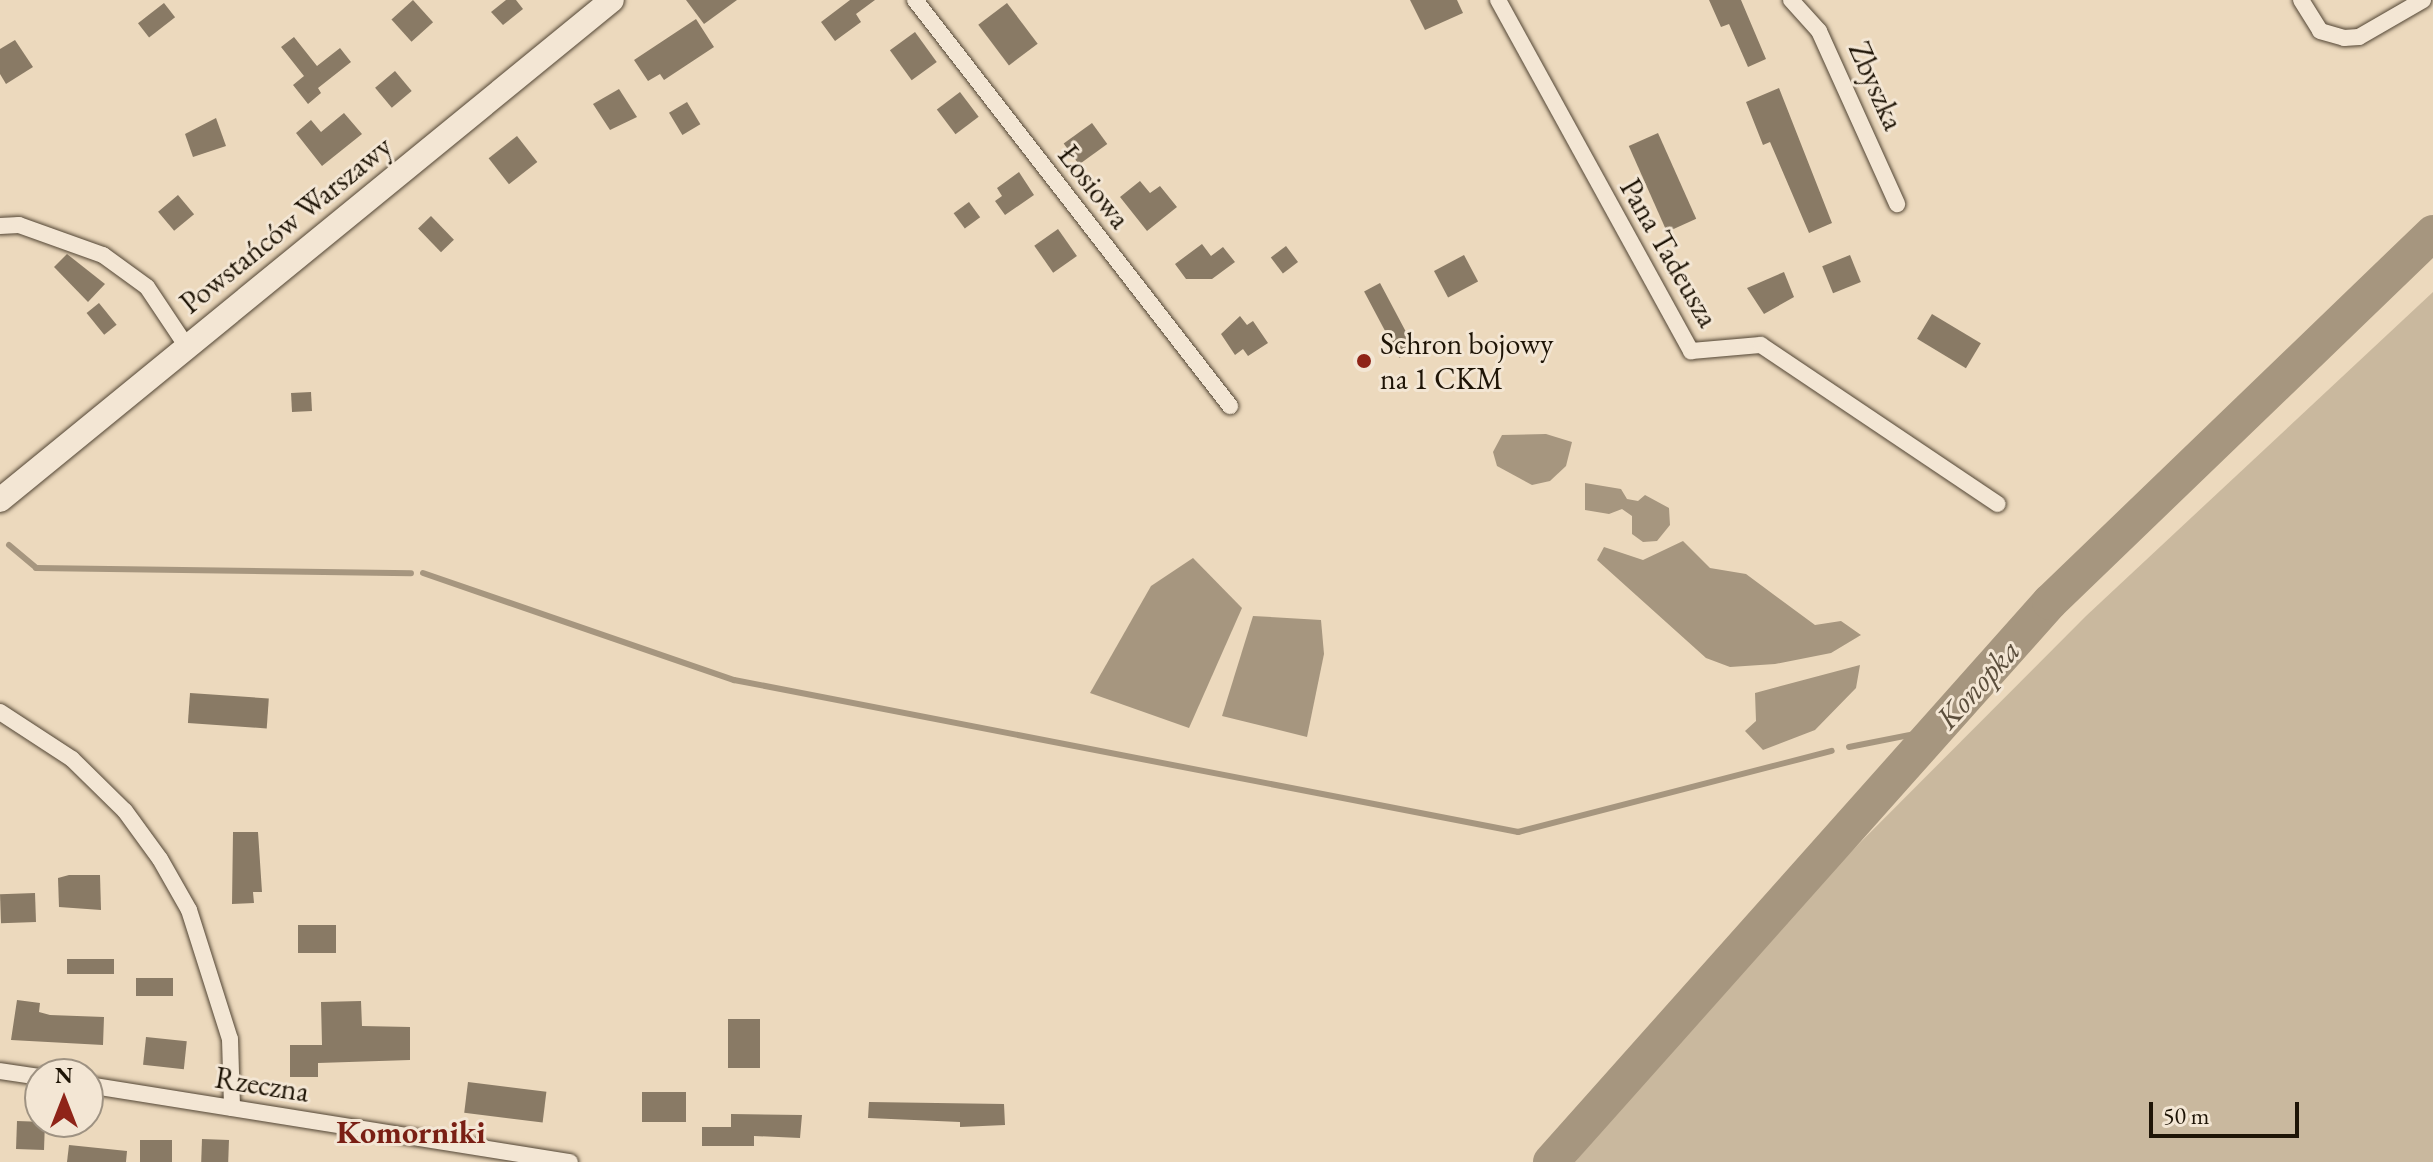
<!DOCTYPE html>
<html>
<head>
<meta charset="utf-8">
<style>
  body { margin:0 }
  #map { position:relative; width:2433px; height:1162px; overflow:hidden; background:#ecd9bd; font-family:"EB Garamond",serif }
  div>[style] { position:absolute }
  .green>* { inset:0; background:#c9b89e }
  .water>* { inset:0; background:#a6967f }
  .stream>* { height:6px; margin:-3px; padding:0 3px; transform-origin:3px; border-radius:3px; background:#a6967f }
  .river>* { height:36px; margin:-18px; padding:0 18px; transform-origin:18px; border-radius:18px; background:#a6967f }
  .building>* { inset:0; background:#897a65; transform-origin:0 0 }
  .roads { filter:drop-shadow(0 0 2px #524534) drop-shadow(0 0 2px #524534) }
  .street>* { height:16px; margin:-8px; padding:0 8px; transform-origin:8px; border-radius:8px; background:#f3e6d4 }
  .secondary>* { height:24px; margin:-12px; padding:0 12px; transform-origin:12px; border-radius:12px; background:#f3e6d4 }
  .dots>* { width:22px; height:22px; translate:-50% -50%; box-sizing:border-box; border:4px solid #f3e6d4; border-radius:50% }
  span { translate:-50% -50%; white-space:nowrap; text-align:center; line-height:1.15; -webkit-text-stroke:6px #f3e6d4; paint-order:stroke }
  .street-label { font-size:30px; color:#1e1406 }
  .poi-label { font-size:30px; color:#1e1406 }
  .left { translate:0 -50%; text-align:left }
  .water-label { font-size:32px; color:#5b4e3c; font-style:italic }
  .neighbourhood-label { font-size:32px; color:#7a1f14; font-weight:700 }
  .north { position:absolute; left:24px; top:1058px; width:80px; height:80px; box-sizing:border-box; background:#f3e6d4; border:2px solid #9e9282; border-radius:50%; rotate:0deg; font-size:22px; font-weight:700; line-height:32px; text-align:center; color:#1e1406 }
  .north::after { content:''; display:block; margin:auto; width:28px; height:36px; background:#8f2418; clip-path:polygon(50% 0,100% 100%,50% 72%,0 100%) }
  .scale { position:absolute; left:2149px; top:1102px; width:150px; height:36px; box-sizing:border-box; border:4px solid #1e1406; border-top:0; padding-left:10px; font-size:24px; line-height:28px; white-space:nowrap; color:#1e1406; -webkit-text-stroke:6px #f3e6d4; paint-order:stroke }
</style>
</head>
<body>
<div id="map">
  <div class="green">
    <i style="clip-path:polygon(2433px 292px,2433px 1162px,1575px 1162px,1770px 933px,2086px 616px)"></i>
  </div>
  <div class="water">
    <i style="clip-path:polygon(1546px 434px,1572px 442px,1566px 466px,1550px 481px,1532px 485px,1497px 466px,1493px 452px,1502px 435px)"></i>
    <i style="clip-path:polygon(1585px 483px,1621px 489px,1627px 499px,1638px 501px,1645px 495px,1669px 508px,1670px 525px,1657px 541px,1643px 542px,1632px 534px,1632px 516px,1622px 509px,1609px 514px,1585px 510px)"></i>
    <i style="clip-path:polygon(1683px 541px,1710px 568px,1746px 574px,1815px 625px,1841px 621px,1861px 635px,1831px 653px,1775px 664px,1730px 667px,1706px 658px,1597px 560px,1604px 547px,1643px 560px)"></i>
    <i style="clip-path:polygon(1193px 558px,1242px 608px,1189px 728px,1090px 693px,1151px 586px)"></i>
    <i style="clip-path:polygon(1253px 616px,1321px 620px,1324px 654px,1307px 737px,1222px 716px)"></i>
    <i style="clip-path:polygon(1860px 665px,1856px 688px,1815px 730px,1763px 750px,1745px 731px,1756px 721px,1755px 693px)"></i>
  </div>
  <div class="stream">
    <i style="left:9px;top:545px;width:35px;rotate:40deg"></i>
    <i style="left:36px;top:568px;width:375px;rotate:0.8deg"></i>
    <i style="left:423px;top:573px;width:329px;rotate:19deg"></i>
    <i style="left:734px;top:680px;width:799px;rotate:10.97deg"></i>
    <i style="left:1518px;top:832px;width:324px;rotate:-14.5deg"></i>
    <i style="left:1849px;top:747px;width:88px;rotate:-11.2deg"></i>
  </div>
  <div class="river">
    <i style="left:1551px;top:1162px;width:750px;rotate:-48.3deg"></i>
    <i style="left:2050px;top:602px;width:532px;rotate:-43.93deg"></i>
  </div>
  <div class="building">
    <i style="left:413px;top:0;width:30px;height:29px;rotate:48deg"></i>
    <i style="clip-path:polygon(506px 0,516px 0,523px 9px,503px 25px,491px 12px)"></i>
    <i style="clip-path:polygon(686px 0,737px 0,704px 24px)"></i>
    <i style="clip-path:polygon(850px 0,875px 0,856px 14px,861px 22px,835px 41px,821px 22px)"></i>
    <i style="clip-path:polygon(1410px 0,1457px 0,1463px 13px,1425px 30px)"></i>
    <i style="clip-path:polygon(1709px 0,1741px 0,1766px 59px,1748px 67px,1729px 24px,1721px 27px)"></i>
    <i style="left:164px;top:3px;width:18px;height:33px;rotate:52deg"></i>
    <i style="left:1007px;top:3px;width:51px;height:36px;rotate:53deg"></i>
    <i style="clip-path:polygon(696px 19px,714px 47px,664px 80px,660px 74px,648px 81px,634px 60px)"></i>
    <i style="left:915px;top:32px;width:37px;height:31px;rotate:54deg"></i>
    <i style="clip-path:polygon(294px 37px,317px 66px,340px 48px,351px 62px,318px 88px,321px 93px,308px 104px,293px 85px,304px 76px,281px 47px)"></i>
    <i style="clip-path:polygon(15px 40px,33px 67px,6px 84px,0 74px,0 49px)"></i>
    <i style="left:395px;top:71px;width:26px;height:26px;rotate:50deg"></i>
    <i style="clip-path:polygon(1779px 88px,1832px 223px,1809px 233px,1770px 142px,1763px 145px,1746px 102px)"></i>
    <i style="clip-path:polygon(619px 89px,637px 117px,610px 130px,593px 104px)"></i>
    <i style="left:960px;top:92px;width:31px;height:29px;rotate:53deg"></i>
    <i style="left:687px;top:102px;width:26px;height:21px;rotate:59deg"></i>
    <i style="clip-path:polygon(344px 113px,362px 134px,322px 166px,296px 133px,311px 120px,321px 132px)"></i>
    <i style="clip-path:polygon(216px 118px,226px 146px,193px 157px,185px 134px)"></i>
    <i style="left:1092px;top:123px;width:26px;height:35px;rotate:54deg"></i>
    <i style="left:1658px;top:133px;width:94px;height:32px;rotate:66deg"></i>
    <i style="left:517px;top:136px;width:33px;height:36px;rotate:52deg"></i>
    <i style="clip-path:polygon(1019px 172px,1034px 195px,1005px 215px,995px 201px,1002px 196px,997px 188px)"></i>
    <i style="clip-path:polygon(1140px 181px,1150px 193px,1160px 186px,1177px 207px,1147px 231px,1120px 197px)"></i>
    <i style="left:178px;top:195px;width:25px;height:26px;rotate:50deg"></i>
    <i style="left:969px;top:202px;width:19px;height:19px;rotate:54deg"></i>
    <i style="left:431px;top:216px;width:33px;height:18px;rotate:46deg"></i>
    <i style="left:1058px;top:229px;width:33px;height:29px;rotate:55deg"></i>
    <i style="clip-path:polygon(1202px 244px,1211px 256px,1223px 247px,1235px 262px,1212px 279px,1186px 279px,1175px 264px)"></i>
    <i style="left:1286px;top:246px;width:20px;height:19px;rotate:53deg"></i>
    <i style="clip-path:polygon(67px 254px,105px 284px,88px 302px,54px 267px)"></i>
    <i style="left:1464px;top:255px;width:30px;height:34px;rotate:62deg"></i>
    <i style="left:1850px;top:255px;width:29px;height:30px;rotate:68deg"></i>
    <i style="clip-path:polygon(1784px 272px,1794px 297px,1764px 314px,1747px 288px)"></i>
    <i style="left:1380px;top:283px;width:75px;height:18px;rotate:62deg"></i>
    <i style="left:99px;top:303px;width:28px;height:16px;rotate:51deg"></i>
    <i style="left:1932px;top:314px;width:57px;height:29px;rotate:31deg"></i>
    <i style="clip-path:polygon(1240px 316px,1247px 325px,1253px 321px,1268px 343px,1248px 356px,1243px 349px,1235px 355px,1221px 334px)"></i>
    <i style="left:311px;top:392px;width:19px;height:20px;rotate:87deg"></i>
    <i style="left:190px;top:693px;width:79px;height:30px;rotate:4deg"></i>
    <i style="clip-path:polygon(233px 832px,258px 832px,262px 892px,253px 892px,254px 903px,232px 904px)"></i>
    <i style="clip-path:polygon(69px 875px,100px 875px,101px 910px,59px 907px,58px 878px)"></i>
    <i style="left:35px;top:893px;width:29px;height:35px;rotate:88deg"></i>
    <i style="left:336px;top:925px;width:28px;height:38px;rotate:90deg"></i>
    <i style="left:67px;top:959px;width:47px;height:15px"></i>
    <i style="left:173px;top:978px;width:18px;height:37px;rotate:90deg"></i>
    <i style="clip-path:polygon(17px 1000px,40px 1003px,39px 1012px,50px 1015px,104px 1017px,103px 1045px,11px 1040px)"></i>
    <i style="clip-path:polygon(361px 1001px,362px 1026px,410px 1027px,410px 1060px,318px 1063px,318px 1077px,290px 1077px,290px 1045px,322px 1045px,321px 1002px)"></i>
    <i style="left:728px;top:1019px;width:32px;height:49px"></i>
    <i style="left:146px;top:1037px;width:41px;height:28px;rotate:6deg"></i>
    <i style="left:468px;top:1082px;width:79px;height:31px;rotate:7deg"></i>
    <i style="left:642px;top:1092px;width:44px;height:30px"></i>
    <i style="clip-path:polygon(869px 1102px,1004px 1104px,1005px 1125px,960px 1127px,960px 1122px,868px 1118px)"></i>
    <i style="clip-path:polygon(731px 1114px,802px 1115px,800px 1138px,754px 1136px,754px 1146px,702px 1146px,702px 1127px,731px 1127px)"></i>
    <i style="left:17px;top:1121px;width:28px;height:28px;rotate:2deg"></i>
    <i style="left:202px;top:1139px;width:27px;height:23px;rotate:2deg"></i>
    <i style="left:140px;top:1140px;width:32px;height:22px"></i>
    <i style="clip-path:polygon(69px 1145px,127px 1151px,126px 1162px,67px 1162px)"></i>
  </div>
  <div class="roads">
    <div class="street">
      <i style="left:915px;top:0;width:514px;rotate:52.19deg"></i>
      <i style="left:1498px;top:0;width:401px;rotate:61.2deg"></i>
      <i style="left:1691px;top:351px;width:70px;rotate:-4.9deg"></i>
      <i style="left:1761px;top:345px;width:285px;rotate:33.9deg"></i>
      <i style="left:1791px;top:0;width:42px;rotate:47.9deg"></i>
      <i style="left:1819px;top:31px;width:190px;rotate:65.7deg"></i>
      <i style="left:2301px;top:0;width:36px;rotate:58deg"></i>
      <i style="left:2320px;top:31px;width:25px;rotate:16deg"></i>
      <i style="left:2344px;top:38px;width:15px;rotate:-4deg"></i>
      <i style="left:2359px;top:37px;width:74px;rotate:-30deg"></i>
      <i style="left:0;top:226px;width:19px;rotate:-3deg"></i>
      <i style="left:19px;top:225px;width:89px;rotate:19.7deg"></i>
      <i style="left:103px;top:255px;width:54px;rotate:36deg"></i>
      <i style="left:147px;top:287px;width:72px;rotate:56.3deg"></i>
      <i style="left:0;top:712px;width:86px;rotate:33.1deg"></i>
      <i style="left:72px;top:759px;width:74px;rotate:44.5deg"></i>
      <i style="left:125px;top:811px;width:59px;rotate:53.9deg"></i>
      <i style="left:160px;top:859px;width:59px;rotate:60.4deg"></i>
      <i style="left:189px;top:910px;width:135px;rotate:72.4deg"></i>
      <i style="left:230px;top:1039px;width:69px;rotate:88.3deg"></i>
      <i style="left:0;top:1071px;width:40px;rotate:8.5deg"></i>
      <i style="left:88px;top:1085px;width:488px;rotate:9.1deg"></i>
    </div>
    <div class="secondary">
      <i style="left:0;top:500px;width:790px;rotate:-39.25deg"></i>
    </div>
  </div>
  <div class="dots">
    <i style="left:1364px;top:361px;background:#8f2418"></i>
  </div>
  <div class="street-label">
    <span style="left:1876px;top:86px;rotate:66deg">Zbyszka</span>
    <span style="left:1094px;top:187px;rotate:52deg">Łosiowa</span>
    <span style="left:286px;top:225px;rotate:-39deg">Powstańców Warszawy</span>
    <span style="left:1669px;top:253px;rotate:60deg">Pana Tadeusza</span>
    <span style="left:262px;top:1085px;rotate:9deg">Rzeczna</span>
  </div>
  <div class="poi-label">
    <span class="left" style="left:1380px;top:361px">Schron bojowy<br>na 1 CKM</span>
  </div>
  <div class="water-label">
    <span style="left:1978px;top:684px;rotate:-48deg">Konopka</span>
  </div>
  <div class="neighbourhood-label">
    <span style="left:411px;top:1132px">Komorniki</span>
  </div>
  <div class="north">N</div>
  <div class="scale">50 m</div>
</div>
</body>
</html>
